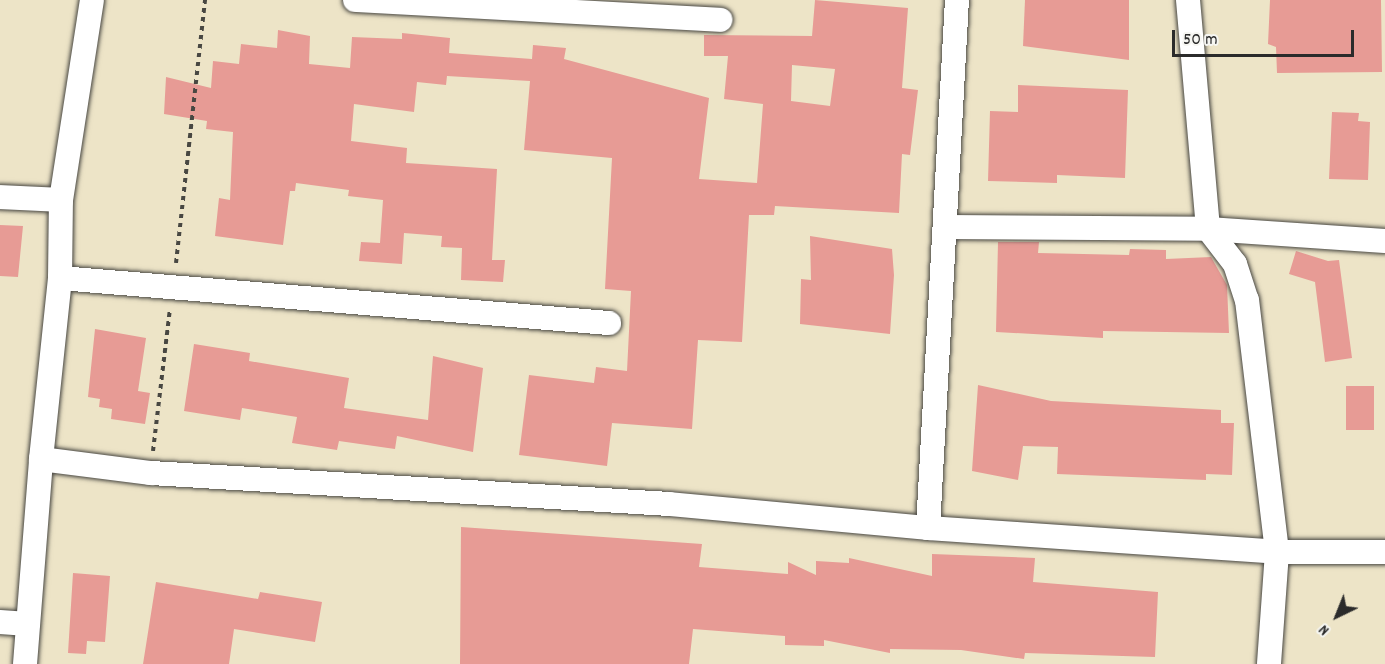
<!DOCTYPE html>
<html>
<head>
<meta charset="utf-8">
<style>
  body { margin:0 }
  #map { position:relative; width:1385px; height:664px; overflow:hidden; background:#ede4c7; font-family:Dekko,sans-serif }
  div>[style] { position:absolute }
  .building>* { inset:0; background:#e79b95; transform-origin:0 0 }
  .path>* { height:4px; margin-top:-2px; transform-origin:0; background:repeating-linear-gradient(90deg,#484742 0 4.5px,transparent 0 9px) }
  .roads { filter:drop-shadow(0 0 2px #484742) drop-shadow(0 0 2px #484742) }
  .street>* { height:24px; margin:-12px; padding:0 12px; transform-origin:12px; border-radius:12px; background:#fff }
  span { translate:-50% -50%; white-space:nowrap; text-align:center; line-height:1.15; -webkit-text-stroke:5px #f6f6f2; paint-order:stroke }
  .north { position:absolute; left:1307px; top:586px; width:60px; height:60px; -webkit-text-stroke:4px #f6f6f2; paint-order:stroke; rotate:223deg; font-size:16px; font-weight:700; line-height:24px; text-align:center; color:#2b2b2b }
  .north::after { content:''; display:block; margin:auto; width:21px; height:27px; background:#2b2b2b; clip-path:polygon(50% 0,100% 100%,50% 72%,0 100%) }
  .scale { position:absolute; left:1172px; top:30px; width:182px; height:27px; box-sizing:border-box; border:3px solid #2b2b2b; border-top:0; padding-left:8px; font-size:18px; line-height:21px; white-space:nowrap; color:#2b2b2b; -webkit-text-stroke:4px #f6f6f2; paint-order:stroke }
</style>
</head>
<body>
<div id="map">
  <div class="building">
    <i style="clip-path:polygon(evenodd,815px 0,908px 8px,902px 88px,918px 90px,910px 155px,902px 154px,899px 213px,775px 206px,774px 215px,749px 215px,742px 342px,698px 340px,692px 429px,612px 423px,607px 466px,519px 455px,529px 375px,594px 383px,596px 367px,627px 371px,631px 291px,605px 289px,612px 158px,524px 150px,530px 81px,447px 76px,446px 85px,417px 82px,414px 112px,354px 104px,351px 141px,407px 148px,406px 163px,497px 169px,492px 260px,505px 260px,503px 282px,461px 280px,462px 248px,441px 247px,442px 236px,404px 233px,402px 264px,359px 261px,361px 242px,380px 243px,383px 200px,348px 196px,349px 190px,296px 183px,295px 191px,290px 191px,283px 245px,215px 236px,219px 198px,230px 200px,233px 132px,206px 129px,207px 121px,164px 114px,166px 77px,211px 88px,213px 61px,239px 64px,241px 44px,277px 48px,278px 30px,310px 36px,309px 64px,350px 68px,352px 37px,402px 39px,402px 33px,450px 38px,449px 53px,532px 59px,533px 45px,566px 48px,564px 59px,709px 98px,699px 179px,757px 183px,763px 104px,724px 99px,728px 56px,704px 56px,704px 35px,812px 36px,815px 0,792px 65px,835px 69px,830px 106px,791px 101px,792px 65px)"></i>
    <i style="clip-path:polygon(1025px 0,1129px 0,1129px 60px,1023px 46px)"></i>
    <i style="clip-path:polygon(1270px 0,1381px 0,1382px 72px,1277px 73px,1276px 47px,1268px 44px)"></i>
    <i style="clip-path:polygon(1018px 85px,1128px 90px,1125px 178px,1057px 175px,1057px 183px,988px 181px,990px 111px,1018px 112px)"></i>
    <i style="clip-path:polygon(1332px 112px,1359px 113px,1358px 121px,1370px 122px,1368px 180px,1329px 179px)"></i>
    <i style="clip-path:polygon(0 225px,23px 226px,18px 277px,0 276px)"></i>
    <i style="clip-path:polygon(810px 236px,892px 249px,894px 275px,890px 334px,800px 324px,801px 279px,811px 280px)"></i>
    <i style="clip-path:polygon(998px 242px,1039px 242px,1038px 253px,1129px 255px,1130px 249px,1166px 250px,1166px 259px,1211px 257px,1227px 285px,1229px 333px,1103px 331px,1103px 338px,996px 332px)"></i>
    <i style="clip-path:polygon(1296px 251px,1328px 261px,1339px 260px,1352px 358px,1325px 362px,1315px 282px,1289px 274px)"></i>
    <i style="clip-path:polygon(95px 329px,146px 338px,138px 391px,150px 393px,145px 424px,111px 419px,112px 409px,99px 407px,100px 399px,88px 397px)"></i>
    <i style="clip-path:polygon(194px 344px,250px 353px,249px 361px,349px 378px,344px 408px,428px 420px,433px 356px,483px 368px,473px 452px,397px 436px,395px 449px,339px 441px,337px 450px,292px 443px,297px 417px,242px 408px,240px 420px,184px 411px)"></i>
    <i style="clip-path:polygon(978px 385px,1051px 401px,1221px 410px,1221px 423px,1234px 423px,1232px 475px,1206px 474px,1206px 480px,1057px 474px,1058px 447px,1023px 446px,1018px 480px,972px 471px)"></i>
    <i style="left:1346px;top:386px;width:28px;height:44px"></i>
    <i style="clip-path:polygon(461px 527px,702px 544px,699px 567px,788px 574px,788px 562px,816px 575px,816px 561px,849px 563px,849px 558px,932px 576px,932px 554px,1035px 558px,1033px 582px,1158px 592px,1155px 657px,1025px 653px,1024px 659px,961px 650px,890px 649px,890px 653px,824px 640px,824px 646px,785px 645px,785px 636px,693px 629px,689px 664px,460px 664px)"></i>
    <i style="clip-path:polygon(73px 573px,110px 576px,105px 642px,87px 641px,86px 654px,68px 653px)"></i>
    <i style="clip-path:polygon(156px 582px,258px 599px,260px 592px,322px 602px,315px 642px,234px 629px,229px 664px,143px 664px)"></i>
  </div>
  <div class="path">
    <i style="left:176px;top:263px;width:265px;rotate:-83.7deg"></i>
    <i style="left:153px;top:451px;width:143px;rotate:-83.2deg"></i>
  </div>
  <div class="roads">
    <div class="street">
      <i style="left:355px;top:0;width:366px;rotate:3.1deg"></i>
      <i style="left:1188px;top:0;width:230px;rotate:85deg"></i>
      <i style="left:1208px;top:229px;width:44px;rotate:52.4deg"></i>
      <i style="left:1235px;top:264px;width:38px;rotate:72deg"></i>
      <i style="left:1247px;top:300px;width:254px;rotate:83.2deg"></i>
      <i style="left:1277px;top:552px;width:112px;rotate:94.1deg"></i>
      <i style="left:0;top:197px;width:61px;rotate:2.8deg"></i>
      <i style="left:946px;top:227px;width:262px;rotate:0.4deg"></i>
      <i style="left:1208px;top:229px;width:177px;rotate:3.9deg"></i>
      <i style="left:60px;top:278px;width:551px;rotate:4.69deg"></i>
      <i style="left:41px;top:459px;width:111px;rotate:7.3deg"></i>
      <i style="left:151px;top:473px;width:519px;rotate:3.42deg"></i>
      <i style="left:669px;top:504px;width:260px;rotate:5.3deg"></i>
      <i style="left:928px;top:528px;width:350px;rotate:3.9deg"></i>
      <i style="left:1277px;top:552px;width:108px"></i>
      <i style="left:928px;top:528px;width:529px;rotate:-86.86deg"></i>
      <i style="left:0;top:622px;width:28px;rotate:4deg"></i>
      <i style="left:25px;top:664px;width:206px;rotate:-85.5deg"></i>
      <i style="left:41px;top:459px;width:182px;rotate:-84deg"></i>
      <i style="left:60px;top:278px;width:78px;rotate:-89.3deg"></i>
      <i style="left:61px;top:200px;width:202px;rotate:-81.2deg"></i>
    </div>
  </div>
  <div class="north">N</div>
  <div class="scale">50 m</div>
</div>
</body>
</html>
